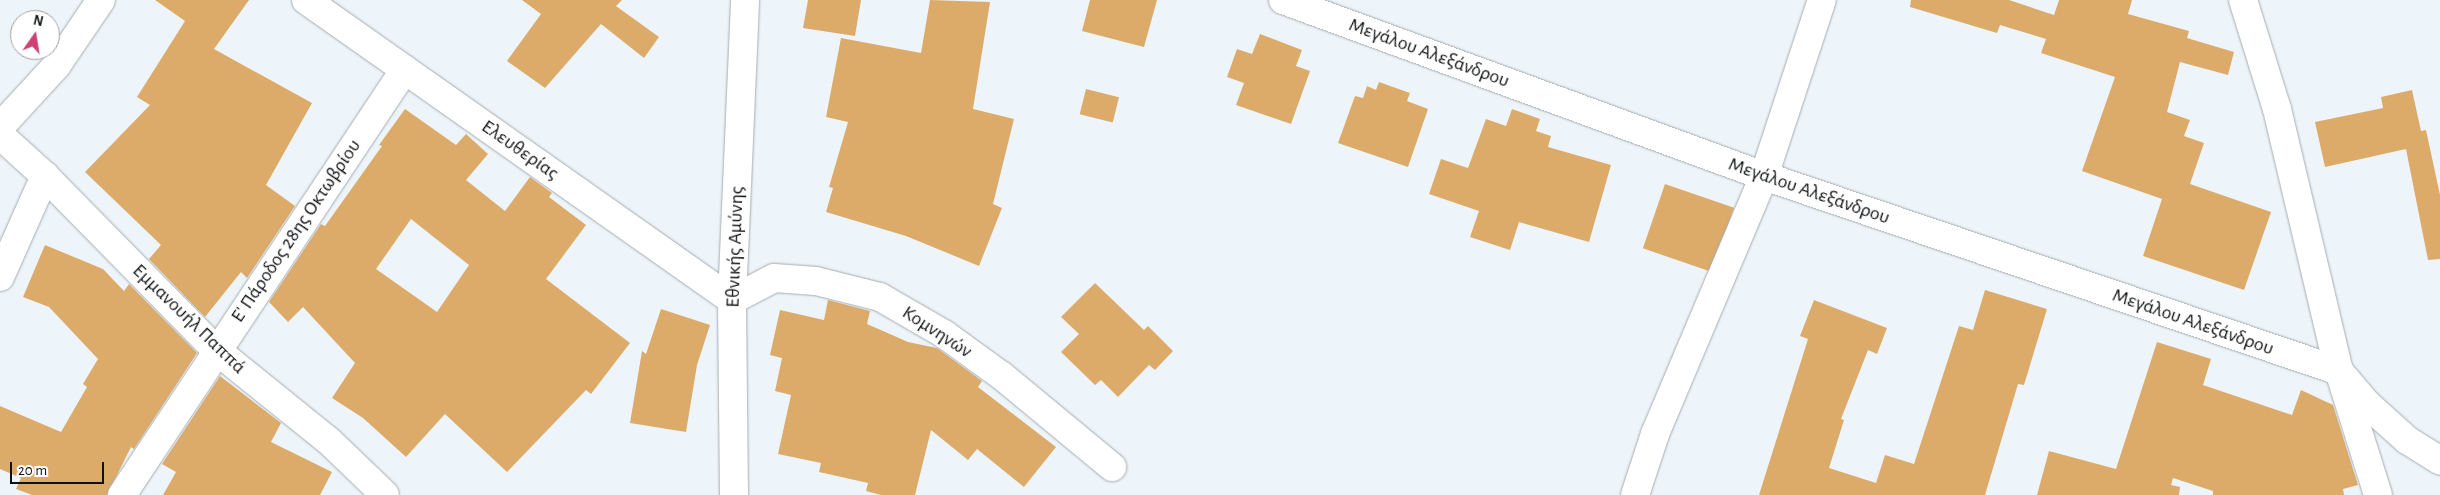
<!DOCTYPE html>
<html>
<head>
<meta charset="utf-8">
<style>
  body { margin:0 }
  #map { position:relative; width:2440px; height:495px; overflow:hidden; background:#eef5fa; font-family:"Alegreya Sans",sans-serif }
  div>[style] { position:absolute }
  .building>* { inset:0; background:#dcab6a; transform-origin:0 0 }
  .roads { filter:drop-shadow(0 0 1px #a5acb1) drop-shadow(0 0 1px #a5acb1) }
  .minor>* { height:28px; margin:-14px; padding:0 14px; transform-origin:14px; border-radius:14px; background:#fff }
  span { translate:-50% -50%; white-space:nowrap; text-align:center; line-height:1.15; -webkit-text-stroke:4.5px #fff; paint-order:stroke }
  .street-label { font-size:20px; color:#101214 }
  .north { position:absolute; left:10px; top:10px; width:50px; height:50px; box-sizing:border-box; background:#fff; border:1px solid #9fa0a1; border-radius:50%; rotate:13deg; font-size:14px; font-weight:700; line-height:20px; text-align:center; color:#101214 }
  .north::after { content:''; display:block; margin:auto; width:18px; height:22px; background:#cc4072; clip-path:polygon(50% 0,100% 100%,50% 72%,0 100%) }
  .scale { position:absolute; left:10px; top:462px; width:94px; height:22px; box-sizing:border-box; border:2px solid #101214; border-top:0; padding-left:6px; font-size:15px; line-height:18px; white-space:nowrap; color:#101214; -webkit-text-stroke:4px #fff; paint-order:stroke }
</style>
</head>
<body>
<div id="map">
  <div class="building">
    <i style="clip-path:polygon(155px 0,249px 0,214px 49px,312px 103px,266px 185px,295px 206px,247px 278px,241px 272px,205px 317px,149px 259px,161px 245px,85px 172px,150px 105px,137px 97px,185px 21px)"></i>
    <i style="clip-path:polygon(522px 0,622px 0,616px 6px,659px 37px,644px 58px,601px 24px,545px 88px,507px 61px,541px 14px)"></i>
    <i style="clip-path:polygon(808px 0,861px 0,855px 36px,803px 28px)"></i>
    <i style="clip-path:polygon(930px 0,990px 2px,973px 109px,1014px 119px,993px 204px,1002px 208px,979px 266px,906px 236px,826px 212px,833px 188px,829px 187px,848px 122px,826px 117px,841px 38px,921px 53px)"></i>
    <i style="clip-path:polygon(1090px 0,1157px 0,1144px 47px,1082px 31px)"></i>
    <i style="clip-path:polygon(1911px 0,2009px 0,2054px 15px,2059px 0,2132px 0,2128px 14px,2189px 31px,2187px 38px,2234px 52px,2228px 75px,2180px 62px,2167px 112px,2190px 120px,2184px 136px,2204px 143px,2190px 184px,2271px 212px,2244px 290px,2143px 256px,2162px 199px,2082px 171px,2115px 77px,2041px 53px,2046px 39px,2000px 25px,1997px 33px,1910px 7px)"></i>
    <i style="clip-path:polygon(1260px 34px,1302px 50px,1296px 66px,1310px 71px,1291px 124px,1236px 105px,1244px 83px,1227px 77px,1237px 49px,1252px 54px)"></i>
    <i style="clip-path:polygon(1379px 82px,1410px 93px,1407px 101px,1428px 109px,1408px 167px,1338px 143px,1355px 96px,1363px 98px,1367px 86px,1376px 90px)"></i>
    <i style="left:1086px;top:89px;width:34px;height:26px;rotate:14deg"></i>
    <i style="clip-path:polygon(2412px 90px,2421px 131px,2426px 130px,2440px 195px,2440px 259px,2428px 260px,2406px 149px,2325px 167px,2315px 122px,2383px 108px,2381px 97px)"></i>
    <i style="clip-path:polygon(evenodd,405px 109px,456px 145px,466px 134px,488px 154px,466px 180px,505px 211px,530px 177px,552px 193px,549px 197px,586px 225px,546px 279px,630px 343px,591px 394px,586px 390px,507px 472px,445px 414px,406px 457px,363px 418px,332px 398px,355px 363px,303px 307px,288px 322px,269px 302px,321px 224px,325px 226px,382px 146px,379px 145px,405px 109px,411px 219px,469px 265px,437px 312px,376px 269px,411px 219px)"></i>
    <i style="clip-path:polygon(1512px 109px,1540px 119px,1536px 131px,1551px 136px,1548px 147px,1611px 165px,1589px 242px,1519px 222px,1510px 250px,1470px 237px,1479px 211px,1429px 194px,1441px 159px,1468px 168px,1486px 119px,1506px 126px)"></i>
    <i style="left:1665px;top:184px;width:73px;height:68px;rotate:19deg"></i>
    <i style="clip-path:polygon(45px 245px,103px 269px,124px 291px,129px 284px,197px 353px,134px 449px,131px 447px,107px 495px,32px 495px,16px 489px,21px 478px,0 469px,0 406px,61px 432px,87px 387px,83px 384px,98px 359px,49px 307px,23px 297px)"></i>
    <i style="clip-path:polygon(1095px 283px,1144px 330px,1148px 326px,1173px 351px,1155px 370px,1149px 365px,1118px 397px,1101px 380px,1095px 385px,1061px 352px,1079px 334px,1061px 317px)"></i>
    <i style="clip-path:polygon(1985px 290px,2047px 309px,2024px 385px,2018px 384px,1985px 495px,1759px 495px,1808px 339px,1800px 336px,1814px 300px,1887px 328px,1877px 354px,1868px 350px,1841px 419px,1844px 420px,1829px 468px,1876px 483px,1885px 455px,1914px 464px,1959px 326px,1973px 330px)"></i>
    <i style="clip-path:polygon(828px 300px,870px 311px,867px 324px,908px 342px,937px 348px,982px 381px,978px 387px,1056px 447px,1024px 487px,977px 449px,968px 460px,931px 430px,915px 495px,881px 495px,866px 491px,868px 483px,819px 472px,821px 463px,778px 454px,791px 395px,775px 391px,782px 358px,770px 355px,780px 310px,824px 320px)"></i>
    <i style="clip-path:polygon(661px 309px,710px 325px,697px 365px,686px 432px,630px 423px,642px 351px,646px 354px)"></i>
    <i style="clip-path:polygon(2157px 342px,2211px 359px,2203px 385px,2292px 415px,2301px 390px,2333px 405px,2358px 485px,2343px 489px,2344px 495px,2213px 495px,2213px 491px,2173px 478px,2171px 485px,2180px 487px,2179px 495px,2037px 495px,2049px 451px,2116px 469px)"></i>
    <i style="clip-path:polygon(220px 376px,281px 423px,271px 442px,332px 472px,320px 495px,163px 495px,176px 472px,162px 464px)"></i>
  </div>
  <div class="roads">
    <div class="minor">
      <i style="left:306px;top:0;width:521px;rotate:35.15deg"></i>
      <i style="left:732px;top:300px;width:47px;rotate:-27.6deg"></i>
      <i style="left:774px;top:278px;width:42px;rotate:4.1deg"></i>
      <i style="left:816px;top:281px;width:66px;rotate:14deg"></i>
      <i style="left:880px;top:297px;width:74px;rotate:30deg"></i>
      <i style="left:944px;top:334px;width:72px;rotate:35.9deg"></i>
      <i style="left:1002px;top:376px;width:143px;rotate:39.6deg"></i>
      <i style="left:1283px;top:0;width:512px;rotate:20.1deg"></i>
      <i style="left:1764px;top:176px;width:607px;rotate:18.73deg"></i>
      <i style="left:2339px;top:371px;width:43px;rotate:49.7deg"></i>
      <i style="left:2367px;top:404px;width:54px;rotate:42deg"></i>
      <i style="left:2407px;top:440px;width:39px;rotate:32deg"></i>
      <i style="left:2243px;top:0;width:114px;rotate:72.7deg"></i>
      <i style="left:2277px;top:109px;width:269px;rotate:76.7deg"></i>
      <i style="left:2339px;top:371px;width:130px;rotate:72.5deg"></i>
      <i style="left:0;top:127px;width:84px;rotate:-47.4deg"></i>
      <i style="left:57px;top:65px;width:78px;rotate:-55.9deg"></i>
      <i style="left:0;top:135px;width:61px;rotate:42.3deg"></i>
      <i style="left:45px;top:176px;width:244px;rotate:45.5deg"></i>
      <i style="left:216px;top:350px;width:146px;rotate:38.9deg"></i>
      <i style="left:330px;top:442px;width:76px;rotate:43.9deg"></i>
      <i style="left:0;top:277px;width:111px;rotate:-66deg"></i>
      <i style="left:122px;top:495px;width:511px;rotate:-56.4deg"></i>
      <i style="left:734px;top:495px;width:195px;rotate:-90.6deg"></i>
      <i style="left:732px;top:300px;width:300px;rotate:-87.5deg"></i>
      <i style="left:1635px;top:495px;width:64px;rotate:-71.8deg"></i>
      <i style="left:1655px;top:434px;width:280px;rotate:-67.1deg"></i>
      <i style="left:1764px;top:176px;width:185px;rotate:-71.8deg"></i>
    </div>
  </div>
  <div class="street-label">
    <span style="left:1429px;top:53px;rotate:20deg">Μεγάλου Αλεξάνδρου</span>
    <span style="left:520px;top:150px;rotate:35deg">Ελευθερίας</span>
    <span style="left:1809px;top:191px;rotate:19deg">Μεγάλου Αλεξάνδρου</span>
    <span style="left:296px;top:231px;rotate:-56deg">Ε' Πάροδος 28ης Οκτωβρίου</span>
    <span style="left:735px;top:247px;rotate:-88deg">Εθνικής Αμύνης</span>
    <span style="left:189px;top:319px;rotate:44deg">Εμμανουήλ Παππά</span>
    <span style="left:2193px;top:322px;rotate:19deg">Μεγάλου Αλεξάνδρου</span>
    <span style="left:937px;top:332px;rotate:33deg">Κομνηνών</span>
  </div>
  <div class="north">N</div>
  <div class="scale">20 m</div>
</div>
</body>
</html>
